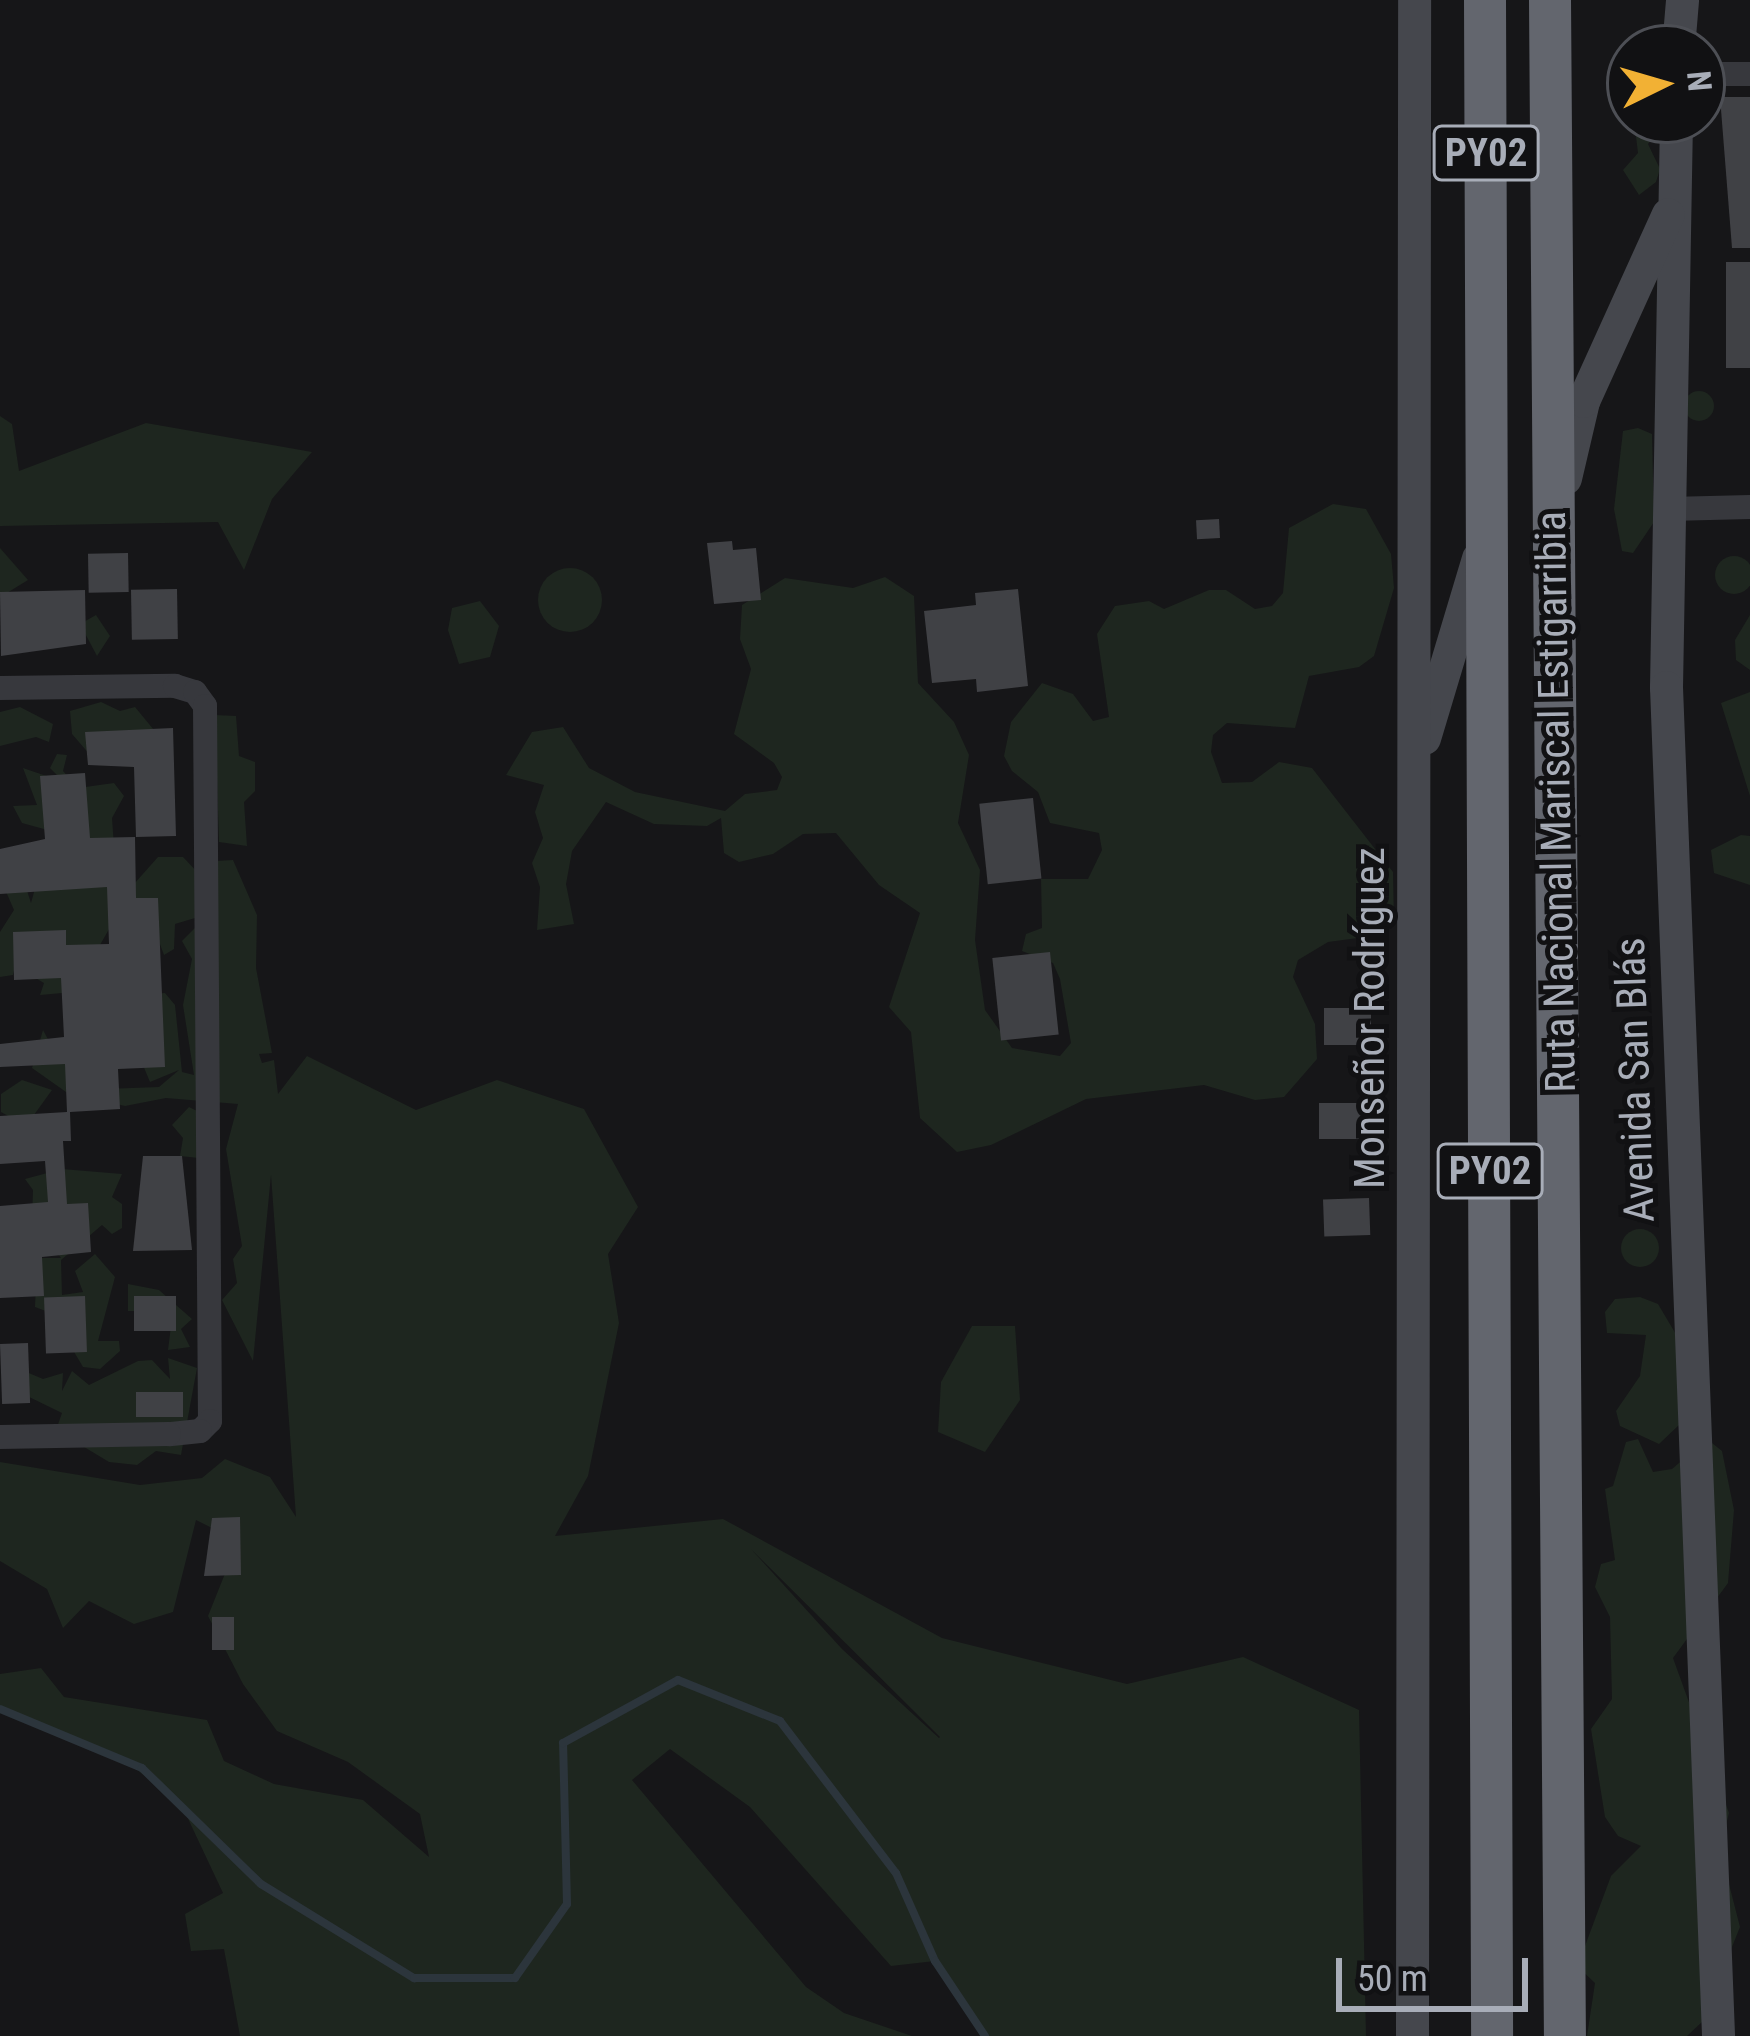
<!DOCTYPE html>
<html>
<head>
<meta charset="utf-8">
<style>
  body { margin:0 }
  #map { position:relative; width:1750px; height:2036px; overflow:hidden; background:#161618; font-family:"Roboto Condensed",sans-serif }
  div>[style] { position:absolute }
  .green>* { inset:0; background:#1e261f }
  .round { border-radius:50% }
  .stream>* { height:8px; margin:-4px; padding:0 4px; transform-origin:4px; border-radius:4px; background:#2c353c }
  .building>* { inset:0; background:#404145; transform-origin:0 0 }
  .street>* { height:24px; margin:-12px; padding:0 12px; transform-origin:12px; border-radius:12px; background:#37383d }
  .secondary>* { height:33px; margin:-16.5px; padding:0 16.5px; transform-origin:16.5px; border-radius:16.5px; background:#45474d }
  .highway>* { height:42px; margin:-21px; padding:0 21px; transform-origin:21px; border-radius:21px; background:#63666e }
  span { translate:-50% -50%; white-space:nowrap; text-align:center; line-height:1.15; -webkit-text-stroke:10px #111113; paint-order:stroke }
  .shield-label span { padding:3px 9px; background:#111113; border:3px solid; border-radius:9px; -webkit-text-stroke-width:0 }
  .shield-label { font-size:39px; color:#a8adb8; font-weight:700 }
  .street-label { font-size:42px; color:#a8adb8 }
  .north { position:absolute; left:1606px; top:24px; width:120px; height:120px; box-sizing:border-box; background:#111113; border:3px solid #4d4f55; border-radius:50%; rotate:85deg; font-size:33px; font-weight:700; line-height:48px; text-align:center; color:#a8adb8 }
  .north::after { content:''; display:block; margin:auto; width:42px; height:54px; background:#f2b134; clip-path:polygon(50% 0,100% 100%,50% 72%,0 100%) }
  .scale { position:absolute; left:1336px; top:1958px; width:192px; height:54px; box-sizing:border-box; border:6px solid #a8adb8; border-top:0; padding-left:15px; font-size:36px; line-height:42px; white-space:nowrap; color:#a8adb8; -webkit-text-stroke:9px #111113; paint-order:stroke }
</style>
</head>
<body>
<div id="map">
  <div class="green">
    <i style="clip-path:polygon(1634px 120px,1658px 132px,1648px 144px,1660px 169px,1656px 182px,1639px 195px,1623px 170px,1638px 153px)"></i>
    <i class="round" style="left:1684px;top:391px;width:30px;height:30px"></i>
    <i style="clip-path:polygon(0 416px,12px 424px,19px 471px,146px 423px,312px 452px,272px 499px,244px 570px,218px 522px,0 526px)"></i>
    <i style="clip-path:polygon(1638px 428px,1652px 434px,1654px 522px,1633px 553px,1622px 551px,1614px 509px,1623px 431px)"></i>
    <i style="clip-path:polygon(1333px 504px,1366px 509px,1391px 554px,1394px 588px,1374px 656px,1359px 667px,1309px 676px,1295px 728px,1227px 723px,1213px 735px,1211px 752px,1222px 783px,1252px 782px,1279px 762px,1312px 768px,1393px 872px,1394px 924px,1380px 935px,1328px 942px,1298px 960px,1293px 977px,1315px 1024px,1317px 1059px,1284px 1097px,1255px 1100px,1204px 1085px,1086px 1099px,991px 1145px,957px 1152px,920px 1118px,911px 1032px,889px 1007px,920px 913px,879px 885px,836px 833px,803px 834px,773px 854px,739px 862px,724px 853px,721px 818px,707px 826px,654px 824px,606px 802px,572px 851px,566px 884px,574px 924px,537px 930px,540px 887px,532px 863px,543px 838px,535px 812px,544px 785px,506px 775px,532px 732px,563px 727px,589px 768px,635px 792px,725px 811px,745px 794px,777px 790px,782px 777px,774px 763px,734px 734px,751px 669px,740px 639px,742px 605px,785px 578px,853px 588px,885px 577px,914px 596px,918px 683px,954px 722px,969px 755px,958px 823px,980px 870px,975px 940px,985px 1010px,1012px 1048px,1060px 1056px,1071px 1043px,1060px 979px,1053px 963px,1022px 951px,1026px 934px,1042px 928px,1041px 879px,1088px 879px,1102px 850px,1099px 833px,1050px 823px,1038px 792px,1012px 771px,1004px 756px,1011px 722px,1042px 683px,1073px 694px,1093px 721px,1109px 717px,1097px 634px,1115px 606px,1149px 601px,1164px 609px,1209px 590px,1226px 590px,1255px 609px,1272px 606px,1283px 593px,1289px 528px)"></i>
    <i style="clip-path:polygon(0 548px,28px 580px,2px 596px,0 594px)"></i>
    <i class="round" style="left:1715px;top:556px;width:38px;height:38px"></i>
    <i class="round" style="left:538px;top:568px;width:64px;height:64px"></i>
    <i style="clip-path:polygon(480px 601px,499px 626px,490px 657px,459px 664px,448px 630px,452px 608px)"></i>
    <i style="clip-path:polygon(96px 615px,110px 636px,97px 656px,80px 624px)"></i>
    <i style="clip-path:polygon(1750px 615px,1750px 670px,1736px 660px,1735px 640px)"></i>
    <i style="clip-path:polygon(1750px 692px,1750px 796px,1721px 703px)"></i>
    <i style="clip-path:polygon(101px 702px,120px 711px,135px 707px,168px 747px,91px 756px,72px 734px,70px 711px)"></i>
    <i style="clip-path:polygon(20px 707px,53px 724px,49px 742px,36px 737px,0 746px,0 712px)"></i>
    <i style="clip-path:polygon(215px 715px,236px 716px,239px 756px,255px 762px,255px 791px,244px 802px,247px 846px,219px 842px)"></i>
    <i style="clip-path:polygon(57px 754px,67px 755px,63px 771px,78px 788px,114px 783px,124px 796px,112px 818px,114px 846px,134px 884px,158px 857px,183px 857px,201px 876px,195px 918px,175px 924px,174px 949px,164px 955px,158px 939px,112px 924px,73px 992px,40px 995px,44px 983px,27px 973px,20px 944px,13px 975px,0 977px,0 932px,14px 910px,0 878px,23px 878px,31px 903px,51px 831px,22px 823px,13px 806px,37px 805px,23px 768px,64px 782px,50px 768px)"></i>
    <i style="clip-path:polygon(1741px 835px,1750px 836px,1750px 885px,1714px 873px,1711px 850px)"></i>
    <i style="clip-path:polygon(evenodd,233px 860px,257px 915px,256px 968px,272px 1053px,259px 1054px,262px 1063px,274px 1060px,278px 1094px,307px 1056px,416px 1110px,497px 1080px,584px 1109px,638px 1207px,608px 1254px,619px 1323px,588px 1476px,555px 1536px,723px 1519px,942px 1638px,1127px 1684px,1243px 1657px,1359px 1710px,1366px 2036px,985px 2036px,935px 1961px,891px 1966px,750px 1807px,670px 1749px,632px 1780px,806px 1987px,844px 2013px,912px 2036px,240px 2036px,224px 1949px,191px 1951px,185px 1914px,223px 1893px,183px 1808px,129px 1763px,0 1709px,0 1674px,41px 1668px,64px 1697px,207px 1720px,224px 1761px,274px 1784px,363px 1800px,429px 1857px,420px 1814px,348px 1762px,277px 1731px,243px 1684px,208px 1616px,238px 1541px,196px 1520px,173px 1612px,134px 1624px,89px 1601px,63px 1628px,47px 1589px,0 1561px,0 1462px,140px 1485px,202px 1478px,225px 1459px,270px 1477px,296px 1517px,271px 1175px,253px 1361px,222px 1300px,237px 1283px,233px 1259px,242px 1246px,226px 1149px,238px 1104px,166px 1098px,125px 1106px,66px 1092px,32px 1068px,43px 1030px,56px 1054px,105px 1089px,159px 1087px,179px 1070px,150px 1082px,140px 1058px,150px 994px,165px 993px,175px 1005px,182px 1072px,194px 1075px,183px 1005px,192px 959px,182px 941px,201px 922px,216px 861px,233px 860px,751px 1549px,940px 1737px,939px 1738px,842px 1649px,751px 1549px)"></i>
    <i style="clip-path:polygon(22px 1080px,52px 1090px,26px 1126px,1px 1112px,1px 1094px)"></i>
    <i style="clip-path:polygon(189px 1107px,203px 1114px,208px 1159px,180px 1156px,183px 1138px,172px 1125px)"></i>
    <i style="clip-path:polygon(62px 1169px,122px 1174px,112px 1197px,122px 1204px,122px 1228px,112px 1234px,102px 1225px,61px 1260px,62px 1295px,83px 1292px,75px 1271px,95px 1254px,115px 1277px,98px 1341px,119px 1341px,120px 1351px,100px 1369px,83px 1367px,51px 1313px,35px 1307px,37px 1258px,61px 1258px,32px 1219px,33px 1190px,25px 1179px)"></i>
    <i class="round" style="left:1621px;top:1229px;width:38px;height:38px"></i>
    <i style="clip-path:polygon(128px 1284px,159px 1290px,192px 1319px,181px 1329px,190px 1347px,168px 1350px,171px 1326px,151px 1311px,128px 1311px)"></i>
    <i style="clip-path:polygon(1640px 1297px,1658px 1304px,1677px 1336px,1679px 1425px,1659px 1444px,1620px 1426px,1616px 1411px,1640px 1376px,1646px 1335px,1607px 1333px,1605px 1312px,1615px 1299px)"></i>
    <i style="clip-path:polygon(972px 1326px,1015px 1326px,1020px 1400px,985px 1452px,938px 1432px,941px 1382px)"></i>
    <i style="clip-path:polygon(168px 1358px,197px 1368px,181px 1455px,156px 1451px,137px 1465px,109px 1462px,56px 1430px,62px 1413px,23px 1394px,24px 1371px,43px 1379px,63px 1373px,62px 1391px,72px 1371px,89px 1385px,138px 1361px,152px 1360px,170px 1379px)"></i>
    <i style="clip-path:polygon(1638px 1439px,1653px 1472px,1672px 1469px,1707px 1439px,1722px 1451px,1734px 1510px,1728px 1583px,1673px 1658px,1729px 1813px,1720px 1849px,1740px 1927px,1702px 2022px,1687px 2036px,1587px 2036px,1595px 1983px,1579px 1968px,1585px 1946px,1611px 1876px,1641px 1846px,1618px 1836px,1605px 1817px,1591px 1729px,1612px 1699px,1610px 1617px,1595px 1587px,1601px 1564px,1615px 1560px,1605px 1489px,1613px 1486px,1626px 1442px)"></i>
  </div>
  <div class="stream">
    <i style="left:0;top:1709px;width:154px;rotate:22.6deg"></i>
    <i style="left:142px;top:1768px;width:166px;rotate:44.3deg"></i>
    <i style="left:261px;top:1884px;width:180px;rotate:31.6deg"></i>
    <i style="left:414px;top:1978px;width:101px"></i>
    <i style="left:515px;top:1978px;width:90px;rotate:-54.9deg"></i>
    <i style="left:567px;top:1904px;width:161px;rotate:-91.4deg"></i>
    <i style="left:563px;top:1743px;width:131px;rotate:-28.7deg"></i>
    <i style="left:678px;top:1680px;width:110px;rotate:21.9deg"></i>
    <i style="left:780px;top:1721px;width:191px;rotate:52.7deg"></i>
    <i style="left:896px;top:1873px;width:96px;rotate:66.1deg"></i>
    <i style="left:935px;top:1961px;width:90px;rotate:56.3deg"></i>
  </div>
  <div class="building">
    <i style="clip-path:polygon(1720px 97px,1750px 97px,1750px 248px,1732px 248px)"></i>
    <i style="left:1726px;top:262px;width:24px;height:106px"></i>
    <i style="left:1219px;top:519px;width:19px;height:23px;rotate:87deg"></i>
    <i style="clip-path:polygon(732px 541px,733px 550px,756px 548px,761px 600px,714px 604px,707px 543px)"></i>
    <i style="left:128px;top:553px;width:39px;height:40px;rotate:89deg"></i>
    <i style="left:177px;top:589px;width:50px;height:46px;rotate:89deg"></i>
    <i style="clip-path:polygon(1018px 589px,1028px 686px,977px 692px,976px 679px,932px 683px,924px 611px,976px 605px,975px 593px)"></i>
    <i style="clip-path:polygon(85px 590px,86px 644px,1px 656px,0 592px)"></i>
    <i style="clip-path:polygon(173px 728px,176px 836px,136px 837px,134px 767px,88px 765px,85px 732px)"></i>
    <i style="clip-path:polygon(85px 773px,90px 838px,135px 837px,136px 898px,158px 898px,165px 1067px,118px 1069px,120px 1109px,70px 1112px,71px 1141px,63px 1141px,67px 1204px,88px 1203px,91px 1252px,42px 1257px,44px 1296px,0 1298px,0 1206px,48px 1202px,45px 1161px,0 1164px,0 1116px,67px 1112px,65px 1064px,0 1067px,0 1044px,64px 1037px,61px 978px,14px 980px,13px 932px,66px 930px,66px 945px,109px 944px,107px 887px,0 894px,0 849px,45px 839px,40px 776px)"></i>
    <i style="left:1033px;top:798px;width:81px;height:54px;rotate:84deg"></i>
    <i style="left:1050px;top:952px;width:83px;height:58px;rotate:84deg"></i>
    <i style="left:1371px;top:1008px;width:37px;height:47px;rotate:90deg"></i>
    <i style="left:1366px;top:1103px;width:36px;height:47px;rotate:90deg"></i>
    <i style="clip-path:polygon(143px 1156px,182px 1156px,192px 1250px,133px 1251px)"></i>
    <i style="left:1369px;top:1198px;width:37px;height:46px;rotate:88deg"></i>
    <i style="left:85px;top:1296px;width:56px;height:41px;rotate:88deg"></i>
    <i style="left:176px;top:1296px;width:35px;height:42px;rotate:90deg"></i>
    <i style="left:28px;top:1343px;width:60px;height:28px;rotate:88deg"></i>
    <i style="left:136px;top:1392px;width:47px;height:25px"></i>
    <i style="clip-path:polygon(240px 1517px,241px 1575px,204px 1576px,212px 1518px)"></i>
    <i style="left:212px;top:1617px;width:22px;height:33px"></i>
  </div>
  <div class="street">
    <i style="left:1702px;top:74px;width:48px"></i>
    <i style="left:1669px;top:509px;width:81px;rotate:-1.4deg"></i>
    <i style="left:0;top:688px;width:175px;rotate:-0.7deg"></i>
    <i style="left:175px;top:686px;width:21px;rotate:17deg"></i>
    <i style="left:195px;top:692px;width:17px;rotate:54deg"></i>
    <i style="left:205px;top:706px;width:715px;rotate:89.6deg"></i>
    <i style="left:210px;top:1421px;width:14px;rotate:135deg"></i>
    <i style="left:200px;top:1431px;width:31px;rotate:174deg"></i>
    <i style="left:169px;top:1434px;width:169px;rotate:179deg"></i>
  </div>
  <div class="secondary">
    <i style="left:1678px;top:48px;width:48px;rotate:-85.2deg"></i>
    <i style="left:1676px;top:120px;width:567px;rotate:91.01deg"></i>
    <i style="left:1666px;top:687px;width:1350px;rotate:87.79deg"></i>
    <i style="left:1565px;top:478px;width:79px;rotate:-76.8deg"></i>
    <i style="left:1583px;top:401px;width:205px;rotate:-65.6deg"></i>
    <i style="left:1424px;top:738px;width:188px;rotate:-73.3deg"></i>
    <i style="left:1412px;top:2036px;width:2036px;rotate:-89.94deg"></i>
  </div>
  <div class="highway">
    <i style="left:1485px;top:0;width:2036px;rotate:89.8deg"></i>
    <i style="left:1550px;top:0;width:2036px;rotate:89.58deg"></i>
  </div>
  <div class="shield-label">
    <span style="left:1486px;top:153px">PY02</span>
    <span style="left:1490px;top:1171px">PY02</span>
  </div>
  <div class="street-label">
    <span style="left:1556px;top:802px;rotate:-91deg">Ruta Nacional Mariscal Estigarribia</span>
    <span style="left:1370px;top:1018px;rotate:-90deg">Monseñor Rodríguez</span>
    <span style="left:1635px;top:1080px;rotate:-92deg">Avenida San Blás</span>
  </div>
  <div class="north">N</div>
  <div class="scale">50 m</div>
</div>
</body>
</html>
